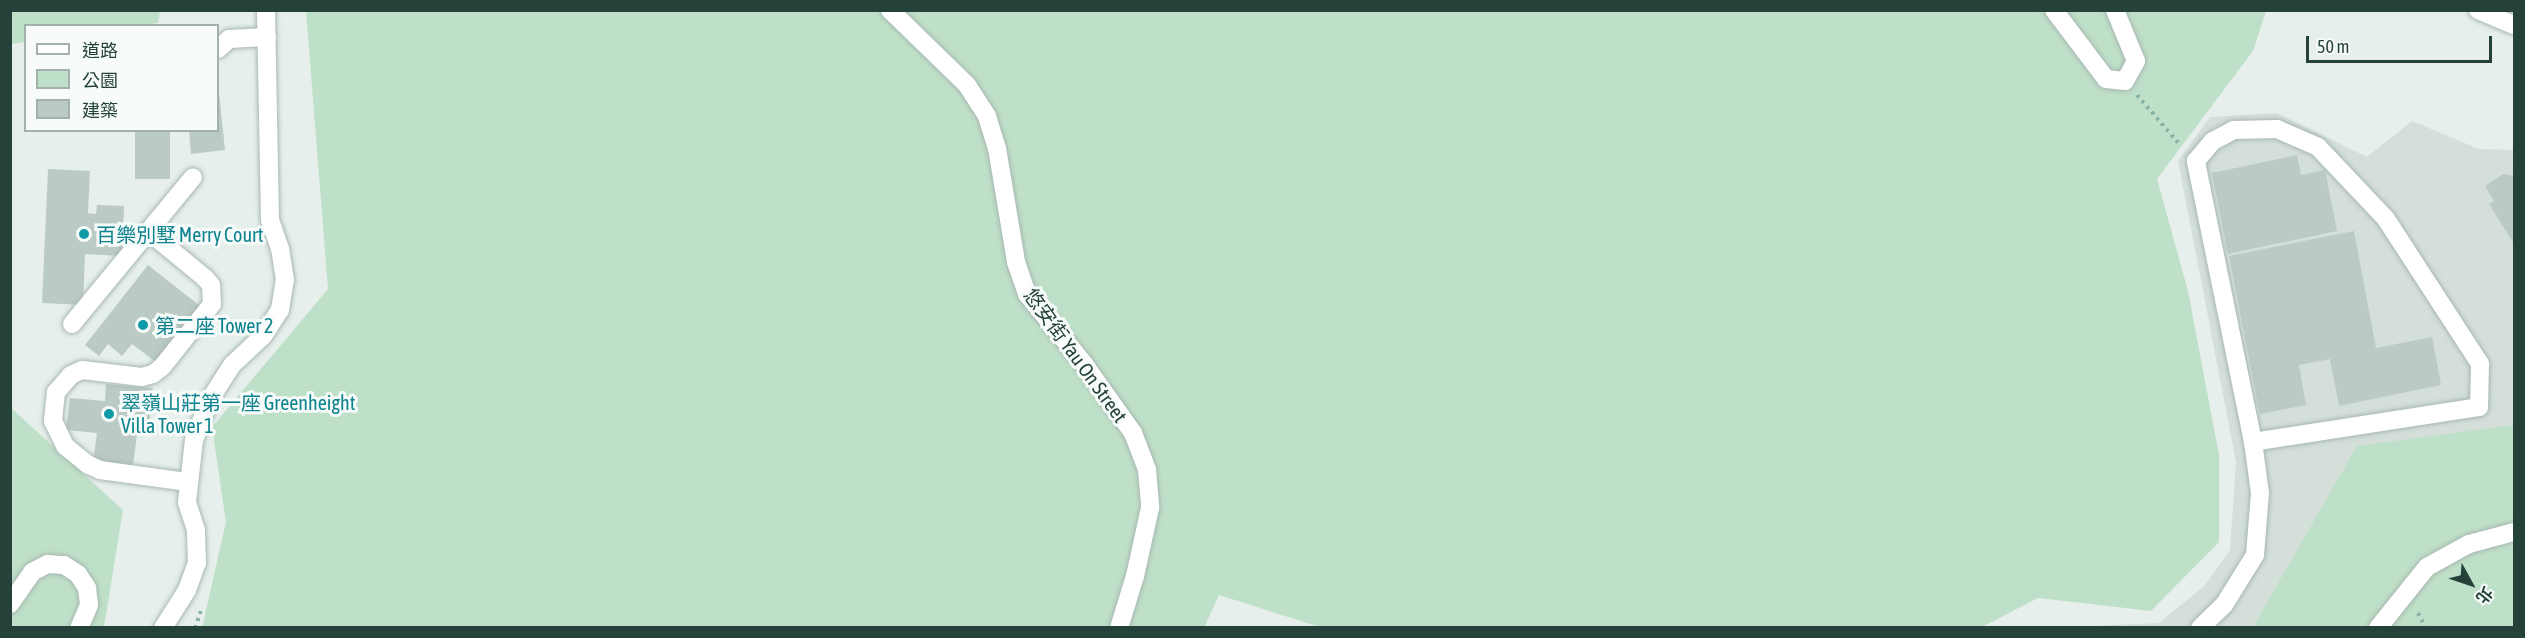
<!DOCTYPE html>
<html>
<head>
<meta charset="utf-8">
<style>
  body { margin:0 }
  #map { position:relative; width:2525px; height:638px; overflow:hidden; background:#e6efeb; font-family:"Asap Condensed","Noto Sans TC",sans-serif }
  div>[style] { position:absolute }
  .built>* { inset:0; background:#d4dfda }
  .green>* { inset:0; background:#bfe0c8 }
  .building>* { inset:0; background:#bbcac4; transform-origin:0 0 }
  .path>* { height:4px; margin-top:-2px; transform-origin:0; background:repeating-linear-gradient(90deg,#86b3a5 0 3px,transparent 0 7.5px) }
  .roads { filter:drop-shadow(0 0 2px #a8b8b2) drop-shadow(0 0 2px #a8b8b2) }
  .minor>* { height:18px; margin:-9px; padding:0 9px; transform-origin:9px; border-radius:9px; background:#fff }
  .dots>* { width:16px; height:16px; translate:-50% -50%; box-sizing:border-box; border:3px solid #f7fbf9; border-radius:50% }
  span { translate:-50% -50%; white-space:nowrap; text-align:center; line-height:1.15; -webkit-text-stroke:6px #f7fbf9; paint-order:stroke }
  .culture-label { font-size:20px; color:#0d838f }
  .left { translate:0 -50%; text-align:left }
  .street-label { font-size:20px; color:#24423a }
  .frame { position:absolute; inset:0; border:12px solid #24423a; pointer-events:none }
  .legend { position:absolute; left:24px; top:24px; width:195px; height:108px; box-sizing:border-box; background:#f7fbf9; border:2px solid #a3b1ad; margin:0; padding:8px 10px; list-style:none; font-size:18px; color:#24423a }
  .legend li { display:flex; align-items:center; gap:12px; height:30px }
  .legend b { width:30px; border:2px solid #a3b1ad }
  .north { position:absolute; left:2441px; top:554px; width:60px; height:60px; -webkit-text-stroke:4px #f7fbf9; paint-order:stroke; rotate:130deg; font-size:16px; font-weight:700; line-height:24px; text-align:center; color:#24423a }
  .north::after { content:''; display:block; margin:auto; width:21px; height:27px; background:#24423a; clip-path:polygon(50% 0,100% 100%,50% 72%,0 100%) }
  .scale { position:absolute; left:2306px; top:36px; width:186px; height:27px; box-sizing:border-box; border:3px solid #24423a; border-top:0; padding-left:8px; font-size:18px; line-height:21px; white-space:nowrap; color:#24423a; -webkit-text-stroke:4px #f7fbf9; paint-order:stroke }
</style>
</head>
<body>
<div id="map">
  <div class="built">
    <i style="clip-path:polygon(2277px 113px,2367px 157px,2412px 121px,2479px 149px,2514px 150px,2514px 442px,2309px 627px,2042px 628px,2159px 623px,2204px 586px,2230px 550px,2236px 462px,2178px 161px,2210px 117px)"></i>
  </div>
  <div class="green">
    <i style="clip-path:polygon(10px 11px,11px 10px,160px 11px,158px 23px,144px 25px,26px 26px,25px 42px,11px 44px)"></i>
    <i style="clip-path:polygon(306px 11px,2266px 11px,2253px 51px,2157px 179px,2188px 291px,2219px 455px,2219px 542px,2151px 611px,2038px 598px,1980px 628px,1323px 628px,1219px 595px,1204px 628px,202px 628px,226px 522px,212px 427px,328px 289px)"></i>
    <i style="clip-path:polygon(10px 407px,123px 510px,104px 627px,11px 627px)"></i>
    <i style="clip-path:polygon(2514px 425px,2514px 627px,2265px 628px,2254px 625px,2357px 446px)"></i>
  </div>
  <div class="building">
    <i style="clip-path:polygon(218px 83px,225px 150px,191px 154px,189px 130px,218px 130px)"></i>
    <i style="left:135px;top:130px;width:35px;height:49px"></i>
    <i style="clip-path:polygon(2297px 155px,2301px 175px,2325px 170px,2337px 231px,2228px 254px,2212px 173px)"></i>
    <i style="clip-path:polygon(48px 169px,90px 171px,88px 213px,96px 214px,97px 205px,124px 206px,122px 256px,85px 254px,83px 305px,42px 303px)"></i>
    <i style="clip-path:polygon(2503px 174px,2514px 176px,2514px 244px,2489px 204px,2494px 201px,2485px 186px)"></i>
    <i style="clip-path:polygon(2354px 231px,2376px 348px,2432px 337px,2441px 385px,2339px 406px,2330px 359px,2299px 365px,2306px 405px,2260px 414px,2229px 256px)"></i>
    <i style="clip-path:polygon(148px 265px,200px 306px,156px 362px,132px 344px,122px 356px,108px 344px,99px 356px,85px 345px)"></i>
    <i style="clip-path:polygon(106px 384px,153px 388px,149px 427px,138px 426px,133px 466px,93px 462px,97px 433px,66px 430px,70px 398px,105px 401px)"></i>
  </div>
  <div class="path">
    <i style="left:2137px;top:95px;width:67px;rotate:49.2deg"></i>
    <i style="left:2418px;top:613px;width:17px;rotate:62deg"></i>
    <i style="left:195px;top:628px;width:21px;rotate:-71deg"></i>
  </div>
  <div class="roads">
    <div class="minor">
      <i style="left:890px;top:10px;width:107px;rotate:44.2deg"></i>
      <i style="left:967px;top:85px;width:37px;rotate:57deg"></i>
      <i style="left:987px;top:116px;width:34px;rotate:73deg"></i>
      <i style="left:997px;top:148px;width:116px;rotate:80.5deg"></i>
      <i style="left:1016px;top:262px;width:34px;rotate:71deg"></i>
      <i style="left:1027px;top:294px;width:90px;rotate:50.8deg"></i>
      <i style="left:1084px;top:364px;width:85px;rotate:54.6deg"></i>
      <i style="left:1133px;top:433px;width:40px;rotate:69deg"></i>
      <i style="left:1147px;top:470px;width:38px;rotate:85deg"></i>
      <i style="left:1150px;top:508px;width:70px;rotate:102.4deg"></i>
      <i style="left:1135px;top:576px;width:54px;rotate:107.1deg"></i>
      <i style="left:2054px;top:10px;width:86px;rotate:53deg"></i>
      <i style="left:2106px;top:79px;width:19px;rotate:6deg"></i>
      <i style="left:2125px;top:81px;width:23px;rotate:-61deg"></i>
      <i style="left:2136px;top:61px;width:55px;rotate:-112.4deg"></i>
      <i style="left:2478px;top:10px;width:39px;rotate:23deg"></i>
      <i style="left:218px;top:49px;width:15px;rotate:-42deg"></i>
      <i style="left:229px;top:39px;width:38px;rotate:-3deg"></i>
      <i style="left:148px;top:231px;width:74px;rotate:39.5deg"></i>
      <i style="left:205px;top:278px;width:9px;rotate:49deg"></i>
      <i style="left:211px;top:285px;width:19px;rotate:87deg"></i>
      <i style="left:212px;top:304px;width:80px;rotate:128.4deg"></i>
      <i style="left:162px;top:367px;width:11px;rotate:142deg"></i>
      <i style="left:153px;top:374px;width:11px;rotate:165deg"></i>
      <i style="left:142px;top:377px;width:60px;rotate:-173.3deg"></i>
      <i style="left:82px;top:370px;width:12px;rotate:156deg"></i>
      <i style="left:71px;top:375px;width:23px;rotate:131deg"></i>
      <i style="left:56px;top:392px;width:29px;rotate:96deg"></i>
      <i style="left:53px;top:421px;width:28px;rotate:64deg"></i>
      <i style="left:65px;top:446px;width:28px;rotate:39deg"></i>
      <i style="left:87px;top:464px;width:14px;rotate:25deg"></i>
      <i style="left:100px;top:470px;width:89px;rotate:7.8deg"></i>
      <i style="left:72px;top:324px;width:190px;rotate:-50.5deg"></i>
      <i style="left:10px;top:604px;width:39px;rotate:-55deg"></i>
      <i style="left:32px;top:572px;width:18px;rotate:-27deg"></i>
      <i style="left:48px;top:564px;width:16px;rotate:4deg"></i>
      <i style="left:64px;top:565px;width:17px;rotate:33deg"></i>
      <i style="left:78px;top:574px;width:17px;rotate:57deg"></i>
      <i style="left:87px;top:588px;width:17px;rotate:83deg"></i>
      <i style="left:89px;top:605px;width:25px;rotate:113deg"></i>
      <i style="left:163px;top:628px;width:45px;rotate:-57.7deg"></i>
      <i style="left:187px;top:590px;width:29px;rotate:-70deg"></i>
      <i style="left:197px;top:563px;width:33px;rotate:-92deg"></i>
      <i style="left:196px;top:530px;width:29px;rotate:-108deg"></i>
      <i style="left:187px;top:502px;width:62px;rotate:-83.6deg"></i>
      <i style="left:194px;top:440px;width:42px;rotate:-69deg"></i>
      <i style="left:209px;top:401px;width:43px;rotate:-57.4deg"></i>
      <i style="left:232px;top:365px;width:42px;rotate:-43.1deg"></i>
      <i style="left:263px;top:336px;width:31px;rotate:-57deg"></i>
      <i style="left:280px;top:310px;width:30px;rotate:-81deg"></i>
      <i style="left:285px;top:280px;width:31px;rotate:-99deg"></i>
      <i style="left:280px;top:249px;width:31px;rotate:-109deg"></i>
      <i style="left:270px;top:220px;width:210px;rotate:-91.1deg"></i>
      <i style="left:2200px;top:628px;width:33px;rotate:-44deg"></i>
      <i style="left:2224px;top:605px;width:59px;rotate:-58.2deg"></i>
      <i style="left:2255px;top:555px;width:62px;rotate:-85.4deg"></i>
      <i style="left:2260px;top:493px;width:51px;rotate:-97.8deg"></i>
      <i style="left:2253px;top:442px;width:287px;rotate:-101.5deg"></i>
      <i style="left:2196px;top:161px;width:26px;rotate:-50deg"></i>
      <i style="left:2213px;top:141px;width:24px;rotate:-28deg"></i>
      <i style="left:2234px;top:130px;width:43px;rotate:-1.3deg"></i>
      <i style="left:2277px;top:129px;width:45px;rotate:23.7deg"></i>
      <i style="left:2318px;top:147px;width:99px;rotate:46.6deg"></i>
      <i style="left:2386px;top:219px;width:173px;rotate:57deg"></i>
      <i style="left:2480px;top:364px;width:43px;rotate:91.3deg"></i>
      <i style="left:2479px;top:407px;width:229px;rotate:171.2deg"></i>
      <i style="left:2378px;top:628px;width:78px;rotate:-51.2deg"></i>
      <i style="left:2427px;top:567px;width:48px;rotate:-28.7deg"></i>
      <i style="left:2469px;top:544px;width:47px;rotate:-14.9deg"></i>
    </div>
  </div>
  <div class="dots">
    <i style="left:84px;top:234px;background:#0f9aa8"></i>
    <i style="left:143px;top:325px;background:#0f9aa8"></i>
    <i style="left:109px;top:414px;background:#0f9aa8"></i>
  </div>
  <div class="culture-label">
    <span class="left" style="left:96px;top:234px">百樂別墅 Merry Court</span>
    <span class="left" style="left:155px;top:325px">第二座 Tower 2</span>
    <span class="left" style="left:121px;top:414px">翠嶺山莊第一座 Greenheight<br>Villa Tower 1</span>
  </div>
  <div class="street-label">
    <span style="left:1076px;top:355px;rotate:54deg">悠安街 Yau On Street</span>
  </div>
  <div class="frame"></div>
  <ul class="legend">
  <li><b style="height:8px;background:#fff"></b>道路</li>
  <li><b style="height:16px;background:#bfe0c8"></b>公園</li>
  <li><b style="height:16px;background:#bbcac4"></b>建築</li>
  </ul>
  <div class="north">北</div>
  <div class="scale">50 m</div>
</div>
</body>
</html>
